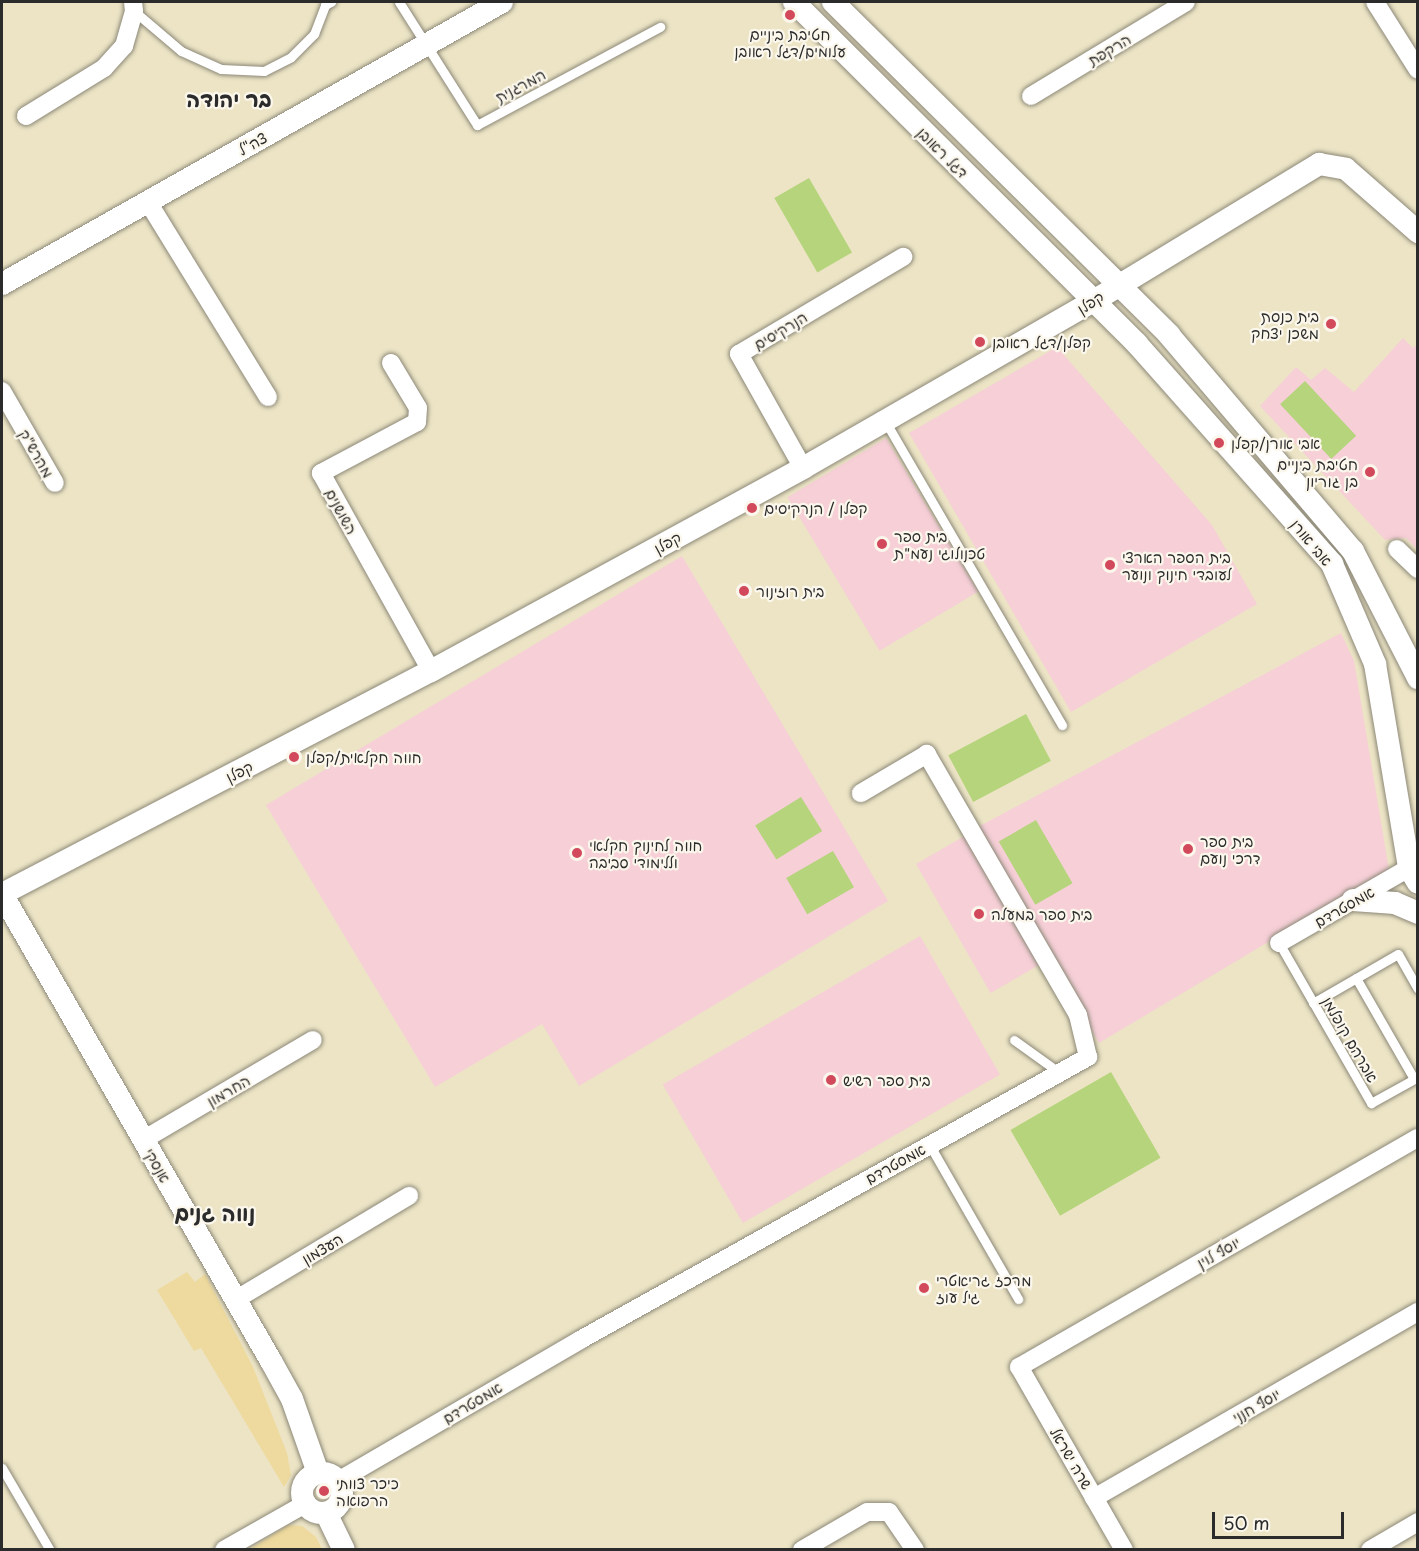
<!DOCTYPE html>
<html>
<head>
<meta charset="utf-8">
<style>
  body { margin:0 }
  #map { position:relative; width:1419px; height:1551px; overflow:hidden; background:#ece4c5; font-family:"Playpen Sans","Playpen Sans Hebrew",sans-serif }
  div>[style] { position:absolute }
  .built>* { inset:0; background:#f6cfd7; transform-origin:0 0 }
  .green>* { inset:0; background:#b5d47b; transform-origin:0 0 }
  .sand>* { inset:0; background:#eeda9e }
  .roads { filter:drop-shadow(0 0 2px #8c8878) drop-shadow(0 0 2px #8c8878) }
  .service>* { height:9px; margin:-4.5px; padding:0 4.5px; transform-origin:4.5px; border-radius:4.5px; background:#fff }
  .minor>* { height:18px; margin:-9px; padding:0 9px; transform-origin:9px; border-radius:9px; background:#fff }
  .tertiary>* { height:22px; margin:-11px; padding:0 11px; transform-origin:11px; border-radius:11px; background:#fff }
  .tertiary>.ring { margin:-11px; padding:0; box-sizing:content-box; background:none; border:22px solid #fff; border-radius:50% }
  .dots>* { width:16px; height:16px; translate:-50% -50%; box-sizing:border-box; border:3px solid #fbf7ec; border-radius:50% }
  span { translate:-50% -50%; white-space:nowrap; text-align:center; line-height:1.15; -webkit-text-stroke:4.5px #fbf7ec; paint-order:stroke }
  .poi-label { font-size:15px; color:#2b2b2b }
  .right { translate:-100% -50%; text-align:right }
  .left { translate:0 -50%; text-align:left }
  .street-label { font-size:15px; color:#2b2b2b }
  .district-label { font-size:21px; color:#2b2b2b; font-weight:700 }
  .frame { position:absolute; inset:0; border:3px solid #2b2b2b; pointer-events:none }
  .scale { position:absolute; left:1212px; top:1512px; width:132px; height:27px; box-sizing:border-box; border:3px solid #2b2b2b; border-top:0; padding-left:8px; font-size:18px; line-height:21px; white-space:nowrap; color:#2b2b2b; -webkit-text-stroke:4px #fbf7ec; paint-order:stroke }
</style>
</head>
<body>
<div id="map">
  <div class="built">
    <i style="clip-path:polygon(1403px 338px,1413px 348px,1417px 345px,1417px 549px,1406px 538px,1385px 540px,1260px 406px,1296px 367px,1311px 380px,1325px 368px,1354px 392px)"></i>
    <i style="clip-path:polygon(1057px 347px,1212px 525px,1257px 604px,1071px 712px,909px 433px)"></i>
    <i style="left:886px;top:438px;width:179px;height:115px;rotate:59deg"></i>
    <i style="clip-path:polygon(682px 556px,888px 901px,579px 1086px,542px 1024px,435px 1087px,266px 805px)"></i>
    <i style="clip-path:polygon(1341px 633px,1354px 661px,1389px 870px,1099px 1043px,978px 827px)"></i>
    <i style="left:968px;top:834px;width:149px;height:60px;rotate:60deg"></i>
    <i style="left:920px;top:936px;width:160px;height:297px;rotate:60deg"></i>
  </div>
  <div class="green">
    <i style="left:809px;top:178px;width:86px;height:40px;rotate:60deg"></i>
    <i style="left:1305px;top:381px;width:75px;height:34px;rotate:47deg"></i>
    <i style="left:1026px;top:714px;width:53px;height:88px;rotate:62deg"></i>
    <i style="left:801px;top:797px;width:40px;height:54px;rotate:58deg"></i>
    <i style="left:1036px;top:820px;width:73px;height:43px;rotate:60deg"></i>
    <i style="left:833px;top:851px;width:42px;height:54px;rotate:60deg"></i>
    <i style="left:1111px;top:1072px;width:99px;height:116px;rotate:60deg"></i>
  </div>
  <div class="sand">
    <i style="clip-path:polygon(187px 1272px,195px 1282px,205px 1274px,253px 1367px,287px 1453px,291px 1475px,284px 1487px,201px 1348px,194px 1351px,157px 1290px)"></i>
    <i style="clip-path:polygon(288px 1525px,302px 1526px,316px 1537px,322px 1549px,250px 1549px)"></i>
  </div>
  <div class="roads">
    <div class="service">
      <i style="left:399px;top:2px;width:146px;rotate:57.6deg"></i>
      <i style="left:477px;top:125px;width:208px;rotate:-28.2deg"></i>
      <i style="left:134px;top:11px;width:62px;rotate:40.4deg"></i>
      <i style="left:181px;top:51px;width:44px;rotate:24.2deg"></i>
      <i style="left:221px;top:69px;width:43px;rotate:2.7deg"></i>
      <i style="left:264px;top:71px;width:30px;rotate:-27deg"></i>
      <i style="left:291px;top:57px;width:33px;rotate:-45deg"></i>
      <i style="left:314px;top:34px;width:31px;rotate:-69deg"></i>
      <i style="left:325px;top:5px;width:7px;rotate:-27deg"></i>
      <i style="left:885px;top:421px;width:352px;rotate:59.8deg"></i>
      <i style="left:1279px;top:943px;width:185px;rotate:60.1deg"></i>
      <i style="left:1371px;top:1103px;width:54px;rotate:-29deg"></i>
      <i style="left:1356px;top:978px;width:116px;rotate:60.1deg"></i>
      <i style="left:1313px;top:1003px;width:98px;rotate:-30deg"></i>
      <i style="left:1398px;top:954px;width:40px;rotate:60.3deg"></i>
      <i style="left:1014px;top:1040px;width:57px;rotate:35.7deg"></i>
      <i style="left:929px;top:1144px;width:179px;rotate:60.1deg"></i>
      <i style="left:2px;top:1468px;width:95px;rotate:59.7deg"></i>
    </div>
    <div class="minor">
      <i style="left:1375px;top:2px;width:80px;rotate:57.7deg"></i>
      <i style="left:1031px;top:96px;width:181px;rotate:-31.2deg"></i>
      <i style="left:26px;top:116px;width:92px;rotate:-31.6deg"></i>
      <i style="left:104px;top:68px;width:30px;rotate:-48deg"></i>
      <i style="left:124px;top:46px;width:36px;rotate:-74deg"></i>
      <i style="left:134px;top:11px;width:9px;rotate:-96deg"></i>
      <i style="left:148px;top:202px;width:229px;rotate:58.4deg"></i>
      <i style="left:391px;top:363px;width:52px;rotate:59deg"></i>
      <i style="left:418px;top:408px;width:14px;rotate:94deg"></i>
      <i style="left:417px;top:422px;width:109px;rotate:152deg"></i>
      <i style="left:321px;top:473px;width:227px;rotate:60.9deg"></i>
      <i style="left:2px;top:391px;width:106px;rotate:60.1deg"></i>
      <i style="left:803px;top:468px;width:131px;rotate:-119.3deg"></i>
      <i style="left:739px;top:354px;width:191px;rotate:-30.6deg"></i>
      <i style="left:1397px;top:549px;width:29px;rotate:44deg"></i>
      <i style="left:1279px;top:943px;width:150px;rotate:-30deg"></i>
      <i style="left:143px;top:1140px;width:197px;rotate:-30.5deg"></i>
      <i style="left:235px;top:1300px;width:203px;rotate:-30.9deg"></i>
      <i style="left:338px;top:1481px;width:280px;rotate:-30.2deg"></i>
      <i style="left:580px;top:1340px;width:582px;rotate:-29.12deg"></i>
      <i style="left:1088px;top:1057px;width:43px;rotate:-103.4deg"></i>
      <i style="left:1078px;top:1015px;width:302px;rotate:-120.1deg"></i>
      <i style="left:927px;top:754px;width:77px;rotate:149.4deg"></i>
      <i style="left:1094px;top:1498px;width:374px;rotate:-29.9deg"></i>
      <i style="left:224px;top:1550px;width:93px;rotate:-29.6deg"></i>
      <i style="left:802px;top:1550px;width:75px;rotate:-30.3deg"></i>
      <i style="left:867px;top:1512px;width:22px"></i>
      <i style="left:889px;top:1512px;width:46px;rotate:55.6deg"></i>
      <i style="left:1124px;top:1550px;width:211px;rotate:-119.8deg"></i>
      <i style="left:1019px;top:1367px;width:460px;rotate:-29.9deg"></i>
      <i style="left:1370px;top:1550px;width:56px;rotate:-30.3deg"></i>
    </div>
    <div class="tertiary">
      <i style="left:794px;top:2px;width:484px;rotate:44.9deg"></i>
      <i style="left:1137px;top:344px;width:294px;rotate:48.4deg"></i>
      <i style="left:1332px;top:564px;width:109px;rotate:66.7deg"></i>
      <i style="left:1375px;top:664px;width:207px;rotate:80.5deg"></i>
      <i style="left:1409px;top:868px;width:17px;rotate:59deg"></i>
      <i style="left:833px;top:2px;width:473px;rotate:44.7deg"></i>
      <i style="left:1169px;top:335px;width:284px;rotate:49.6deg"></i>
      <i style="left:1353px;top:551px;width:143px;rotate:62.9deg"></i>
      <i style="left:2px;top:284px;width:574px;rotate:-29.42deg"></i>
      <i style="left:2px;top:894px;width:483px;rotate:-27.5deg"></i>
      <i style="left:431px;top:671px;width:424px;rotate:-28.6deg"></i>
      <i style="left:803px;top:468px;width:333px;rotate:-29.9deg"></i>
      <i style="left:1092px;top:302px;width:266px;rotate:-31.3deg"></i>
      <i style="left:1319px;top:164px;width:27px;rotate:10deg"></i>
      <i style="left:1346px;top:169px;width:96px;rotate:41.2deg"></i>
      <i style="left:2px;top:894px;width:539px;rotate:60.06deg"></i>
      <i style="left:271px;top:1361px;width:43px;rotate:61.1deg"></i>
      <i style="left:292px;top:1399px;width:78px;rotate:70.6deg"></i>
      <i style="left:1353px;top:900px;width:42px;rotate:4.1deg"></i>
      <i style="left:1395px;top:903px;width:25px;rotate:23deg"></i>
      <i class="ring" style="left:302px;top:1473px;width:18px;height:18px"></i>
      <i style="left:326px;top:1513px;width:41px;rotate:64.1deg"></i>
    </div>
  </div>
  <div class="dots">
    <i style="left:790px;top:15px;background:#d1495b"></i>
    <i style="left:1331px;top:324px;background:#d1495b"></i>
    <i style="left:980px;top:342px;background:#d1495b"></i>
    <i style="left:1219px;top:443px;background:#d1495b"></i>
    <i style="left:1370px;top:472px;background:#d1495b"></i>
    <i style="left:752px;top:508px;background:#d1495b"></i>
    <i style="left:882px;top:544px;background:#d1495b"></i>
    <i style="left:1110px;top:565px;background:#d1495b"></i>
    <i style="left:744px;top:591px;background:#d1495b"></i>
    <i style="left:294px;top:757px;background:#d1495b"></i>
    <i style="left:1188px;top:849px;background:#d1495b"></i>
    <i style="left:577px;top:853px;background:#d1495b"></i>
    <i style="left:979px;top:914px;background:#d1495b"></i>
    <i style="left:831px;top:1080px;background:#d1495b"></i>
    <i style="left:924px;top:1288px;background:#d1495b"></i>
    <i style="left:324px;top:1491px;background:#d1495b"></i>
  </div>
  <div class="poi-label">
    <span style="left:790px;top:42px">חטיבת ביניים<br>עלומים/דגל ראובן</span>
    <span class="right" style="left:1319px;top:324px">בית כנסת<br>משכן יצחק</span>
    <span class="left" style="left:992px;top:342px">קפלן/דגל ראובן</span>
    <span class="left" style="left:1231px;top:443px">אבי אורן/קפלן</span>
    <span class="right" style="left:1358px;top:472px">חטיבת ביניים<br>בן גוריון</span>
    <span class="left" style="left:764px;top:508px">קפלן / הנרקיסים</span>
    <span class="left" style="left:894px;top:544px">בית ספר<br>טכנולוגי נעמ"ת</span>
    <span class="left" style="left:1122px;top:565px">בית הספר הארצי<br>לעובדי חינוך ונוער</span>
    <span class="left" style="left:756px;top:591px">בית רוזינור</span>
    <span class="left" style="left:306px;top:757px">חווה חקלאית/קפלן</span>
    <span class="left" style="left:1200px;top:849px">בית ספר<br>דרכי נועם</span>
    <span class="left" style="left:589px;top:853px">חווה לחינוך חקלאי<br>וללימודי סביבה</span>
    <span class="left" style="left:991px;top:914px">בית ספר במעלה</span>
    <span class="left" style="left:843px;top:1080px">בית ספר רשיש</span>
    <span class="left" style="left:936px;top:1288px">מרכז גריאטרי<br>גיל עוז</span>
    <span class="left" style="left:336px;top:1491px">כיכר צוותי<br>הרפואה</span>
  </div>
  <div class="street-label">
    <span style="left:1109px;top:49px;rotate:-31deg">הרקפת</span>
    <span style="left:520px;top:85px;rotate:-28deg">המרגנית</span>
    <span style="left:252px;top:143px;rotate:-29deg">צה"ל</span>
    <span style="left:943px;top:152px;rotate:45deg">דגל ראובן</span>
    <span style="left:1090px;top:302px;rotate:-32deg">קפלן</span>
    <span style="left:780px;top:330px;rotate:-31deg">הנרקיסים</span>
    <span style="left:37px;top:453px;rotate:60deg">מהרש"ק</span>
    <span style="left:342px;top:511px;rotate:61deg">השושנים</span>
    <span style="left:667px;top:542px;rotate:-29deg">קפלן</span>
    <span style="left:1312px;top:542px;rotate:50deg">אבי אורן</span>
    <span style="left:239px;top:771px;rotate:-27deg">קפלן</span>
    <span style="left:1344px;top:906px;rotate:-30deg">אמסטרדם</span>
    <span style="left:1351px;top:1039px;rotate:60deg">אברהם קופלמן</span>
    <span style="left:228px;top:1090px;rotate:-30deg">החרמון</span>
    <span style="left:895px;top:1163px;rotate:-29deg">אמסטרדם</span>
    <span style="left:158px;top:1165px;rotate:60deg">אנסקי</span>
    <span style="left:322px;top:1248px;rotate:-31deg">העצמון</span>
    <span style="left:1218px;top:1252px;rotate:-30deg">יוסף לוין</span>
    <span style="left:472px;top:1402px;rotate:-31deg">אמסטרדם</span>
    <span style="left:1256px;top:1405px;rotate:-30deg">יוסף חנני</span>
    <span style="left:1072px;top:1458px;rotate:60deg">שרה ישראל</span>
  </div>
  <div class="district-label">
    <span style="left:229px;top:98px">בר יהודה</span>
    <span style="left:215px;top:1212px">נווה גנים</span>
  </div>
  <div class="frame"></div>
  <div class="scale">50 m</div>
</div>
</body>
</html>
